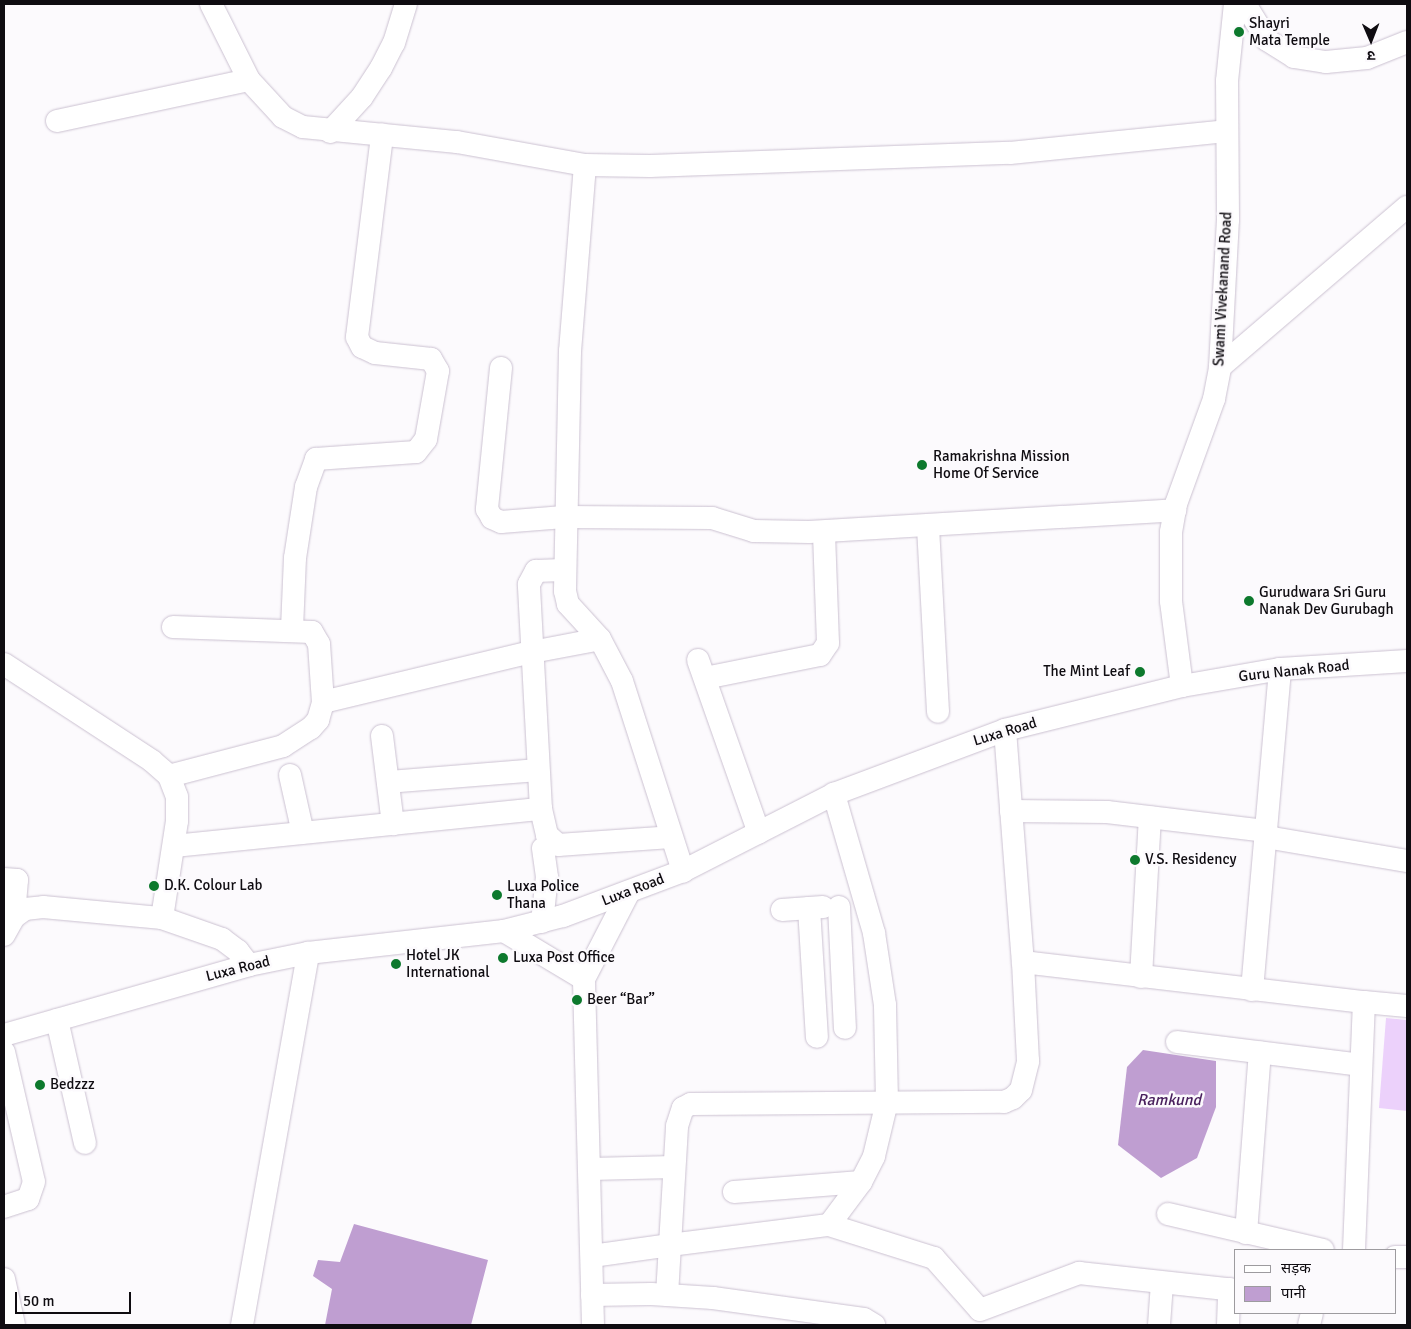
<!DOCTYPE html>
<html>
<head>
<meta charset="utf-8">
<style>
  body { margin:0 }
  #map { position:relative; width:1411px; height:1329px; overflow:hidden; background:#fcfafd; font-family:Signika,"Noto Sans Devanagari",sans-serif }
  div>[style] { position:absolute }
  .green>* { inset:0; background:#ecd1fb }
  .water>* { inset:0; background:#bf9ed1 }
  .roads { filter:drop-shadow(0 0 1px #cbc1d1) drop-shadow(0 0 1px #cbc1d1) }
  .minor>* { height:22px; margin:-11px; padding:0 11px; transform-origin:11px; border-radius:11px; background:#fff }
  .dots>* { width:14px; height:14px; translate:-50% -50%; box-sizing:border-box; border:2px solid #fcfafd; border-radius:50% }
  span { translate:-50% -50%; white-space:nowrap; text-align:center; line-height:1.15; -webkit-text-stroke:5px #fcfafd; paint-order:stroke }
  .poi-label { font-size:15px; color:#0f0c11 }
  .left { translate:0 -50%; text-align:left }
  .right { translate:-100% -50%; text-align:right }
  .street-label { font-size:15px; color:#0f0c11 }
  .water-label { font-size:16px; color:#49205d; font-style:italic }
  .frame { position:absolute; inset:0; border:5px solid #0f0c11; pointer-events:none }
  .legend { position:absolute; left:1234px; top:1249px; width:162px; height:65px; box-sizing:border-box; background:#fcfafd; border:1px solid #9d9b9f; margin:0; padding:6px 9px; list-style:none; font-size:15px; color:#0f0c11 }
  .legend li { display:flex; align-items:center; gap:10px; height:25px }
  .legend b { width:25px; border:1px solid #9d9b9f }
  .north { position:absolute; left:1346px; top:15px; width:50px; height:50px; -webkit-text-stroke:4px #fcfafd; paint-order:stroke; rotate:179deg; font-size:14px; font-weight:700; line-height:20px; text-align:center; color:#0f0c11 }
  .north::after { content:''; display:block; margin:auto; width:18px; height:22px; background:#0f0c11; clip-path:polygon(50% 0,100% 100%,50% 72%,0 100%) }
  .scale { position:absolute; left:15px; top:1292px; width:116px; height:22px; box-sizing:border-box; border:2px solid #0f0c11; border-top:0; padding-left:6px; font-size:15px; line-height:18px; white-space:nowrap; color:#0f0c11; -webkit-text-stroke:4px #fcfafd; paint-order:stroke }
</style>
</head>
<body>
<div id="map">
  <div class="green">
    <i style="clip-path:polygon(1386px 1018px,1407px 1020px,1407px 1111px,1379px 1108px)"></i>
  </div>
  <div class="water">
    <i style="clip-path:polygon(1143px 1050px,1216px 1061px,1216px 1107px,1197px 1158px,1161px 1178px,1118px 1145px,1127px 1067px)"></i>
    <i style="clip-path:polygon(354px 1224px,488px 1260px,471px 1325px,325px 1325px,332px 1289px,313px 1276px,318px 1260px,340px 1262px)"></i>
  </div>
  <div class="roads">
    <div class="minor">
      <i style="left:211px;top:4px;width:85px;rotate:63.4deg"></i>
      <i style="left:249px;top:80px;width:50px;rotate:47.4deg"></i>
      <i style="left:283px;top:117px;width:22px;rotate:27deg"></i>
      <i style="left:303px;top:127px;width:155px;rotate:5.6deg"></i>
      <i style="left:457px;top:142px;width:130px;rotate:10.2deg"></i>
      <i style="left:585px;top:165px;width:65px;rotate:0.9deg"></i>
      <i style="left:650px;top:166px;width:360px;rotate:-2.1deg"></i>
      <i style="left:1010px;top:153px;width:217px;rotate:-5.8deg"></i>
      <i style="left:1245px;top:4px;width:42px;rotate:58.6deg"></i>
      <i style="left:1267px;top:40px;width:32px;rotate:32deg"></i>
      <i style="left:1294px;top:57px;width:32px;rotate:9deg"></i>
      <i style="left:1326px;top:62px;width:41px;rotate:-5.6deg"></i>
      <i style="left:1367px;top:58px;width:43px;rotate:-21.8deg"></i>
      <i style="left:57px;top:121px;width:196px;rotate:-12.1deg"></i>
      <i style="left:330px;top:132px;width:47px;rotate:-47.6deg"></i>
      <i style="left:362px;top:97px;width:35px;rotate:-57deg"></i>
      <i style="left:381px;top:68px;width:28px;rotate:-63deg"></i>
      <i style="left:394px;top:43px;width:41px;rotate:-72.9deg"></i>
      <i style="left:585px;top:165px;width:187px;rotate:94.6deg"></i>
      <i style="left:570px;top:351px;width:240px;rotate:91.2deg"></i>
      <i style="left:565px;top:591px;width:13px;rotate:77deg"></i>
      <i style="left:568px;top:604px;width:47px;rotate:47.6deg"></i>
      <i style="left:600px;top:639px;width:47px;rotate:62.4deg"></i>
      <i style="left:622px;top:681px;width:200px;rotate:72.2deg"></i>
      <i style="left:1220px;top:367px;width:246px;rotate:-40.6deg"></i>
      <i style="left:501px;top:368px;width:142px;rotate:95.7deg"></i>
      <i style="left:487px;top:509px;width:10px;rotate:61deg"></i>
      <i style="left:492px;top:518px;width:10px;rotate:24deg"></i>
      <i style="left:501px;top:522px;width:63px;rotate:-4.5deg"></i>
      <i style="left:564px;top:517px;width:148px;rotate:0.4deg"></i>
      <i style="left:712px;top:518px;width:44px;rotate:17.2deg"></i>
      <i style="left:754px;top:531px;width:55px;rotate:1deg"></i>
      <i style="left:809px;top:532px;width:367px;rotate:-3.4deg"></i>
      <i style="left:928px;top:527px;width:185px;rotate:86.9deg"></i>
      <i style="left:173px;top:627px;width:139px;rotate:2.1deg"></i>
      <i style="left:312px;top:632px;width:14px;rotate:60deg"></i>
      <i style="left:319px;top:644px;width:58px;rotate:86.1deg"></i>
      <i style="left:292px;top:629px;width:71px;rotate:-87.6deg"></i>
      <i style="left:295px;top:558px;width:72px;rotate:-81.2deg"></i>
      <i style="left:306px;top:487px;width:30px;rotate:-70deg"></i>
      <i style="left:316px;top:459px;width:100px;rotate:-4deg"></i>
      <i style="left:416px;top:452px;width:16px;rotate:-52deg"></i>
      <i style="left:426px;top:439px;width:69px;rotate:-80deg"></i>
      <i style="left:438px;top:371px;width:14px;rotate:-120deg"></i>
      <i style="left:431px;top:359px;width:56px;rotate:-173.9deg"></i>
      <i style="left:375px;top:353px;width:14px;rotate:-155deg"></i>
      <i style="left:362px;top:347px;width:11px;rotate:-117deg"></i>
      <i style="left:357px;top:337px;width:204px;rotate:-82.9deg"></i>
      <i style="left:698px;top:660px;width:183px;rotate:70.6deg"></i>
      <i style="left:4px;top:664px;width:177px;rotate:33.2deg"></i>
      <i style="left:152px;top:761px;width:23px;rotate:41deg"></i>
      <i style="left:169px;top:776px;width:22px;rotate:69deg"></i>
      <i style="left:177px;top:797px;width:24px;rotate:90deg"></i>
      <i style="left:177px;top:821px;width:98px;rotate:98.8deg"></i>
      <i style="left:162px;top:918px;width:64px;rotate:19.3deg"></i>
      <i style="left:222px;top:939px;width:20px;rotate:37deg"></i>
      <i style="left:238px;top:951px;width:18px;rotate:52deg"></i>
      <i style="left:705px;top:678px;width:117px;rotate:-11.3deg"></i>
      <i style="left:820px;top:655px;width:14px;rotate:-56deg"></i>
      <i style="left:828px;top:643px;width:111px;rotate:-92.1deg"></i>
      <i style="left:1182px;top:686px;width:86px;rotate:-97.4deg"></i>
      <i style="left:1171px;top:601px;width:69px;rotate:-90deg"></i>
      <i style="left:1171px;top:532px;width:28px;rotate:-80deg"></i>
      <i style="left:1176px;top:504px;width:112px;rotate:-70.1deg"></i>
      <i style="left:1214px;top:399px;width:33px;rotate:-79deg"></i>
      <i style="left:1220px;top:367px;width:147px;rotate:-86.9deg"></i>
      <i style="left:1228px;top:220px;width:139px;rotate:-90.4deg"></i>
      <i style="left:1227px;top:81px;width:77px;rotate:-84.1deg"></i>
      <i style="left:1005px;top:730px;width:233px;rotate:85.6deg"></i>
      <i style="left:1023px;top:962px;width:343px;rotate:6.7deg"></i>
      <i style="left:382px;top:736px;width:89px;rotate:82.9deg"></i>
      <i style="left:290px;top:775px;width:59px;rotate:77.4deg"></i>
      <i style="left:169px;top:776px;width:118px;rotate:-14.7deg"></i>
      <i style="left:283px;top:746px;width:33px;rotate:-33deg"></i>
      <i style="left:311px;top:728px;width:11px;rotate:-49deg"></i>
      <i style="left:318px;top:720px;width:19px;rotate:-74deg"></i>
      <i style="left:323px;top:702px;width:215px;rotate:-13.5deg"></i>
      <i style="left:532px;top:652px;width:69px;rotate:-10.8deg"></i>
      <i style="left:388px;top:782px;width:149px;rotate:-4.6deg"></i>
      <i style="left:541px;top:809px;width:225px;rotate:-93.1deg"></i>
      <i style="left:529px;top:584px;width:15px;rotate:-62deg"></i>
      <i style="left:536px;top:571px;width:27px;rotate:-2deg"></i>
      <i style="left:1011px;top:811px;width:96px;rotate:0.6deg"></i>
      <i style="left:1107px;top:812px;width:161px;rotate:6.8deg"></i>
      <i style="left:1266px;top:837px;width:143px;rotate:9.7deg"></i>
      <i style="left:174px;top:846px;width:369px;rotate:-5.8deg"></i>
      <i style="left:541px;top:809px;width:27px;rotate:77deg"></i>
      <i style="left:547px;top:835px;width:15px;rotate:42deg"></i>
      <i style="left:558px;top:845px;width:113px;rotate:-4deg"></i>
      <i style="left:4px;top:879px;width:13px;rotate:4deg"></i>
      <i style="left:17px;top:880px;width:37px;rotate:95deg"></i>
      <i style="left:839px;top:907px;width:121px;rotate:87.2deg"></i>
      <i style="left:809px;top:908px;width:129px;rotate:86.5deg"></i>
      <i style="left:782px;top:910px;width:41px;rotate:-4.2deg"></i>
      <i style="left:542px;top:922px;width:45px;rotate:-83.7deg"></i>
      <i style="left:547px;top:877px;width:29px;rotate:-98deg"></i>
      <i style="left:504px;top:931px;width:93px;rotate:31deg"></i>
      <i style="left:4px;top:935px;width:21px;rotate:-61deg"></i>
      <i style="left:14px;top:917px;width:14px;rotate:-36deg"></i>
      <i style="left:25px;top:909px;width:18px;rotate:-6deg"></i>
      <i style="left:43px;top:907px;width:120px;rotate:5.3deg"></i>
      <i style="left:1141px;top:977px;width:160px;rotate:-86.8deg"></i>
      <i style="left:1252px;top:990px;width:322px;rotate:-85deg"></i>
      <i style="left:57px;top:1020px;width:126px;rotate:77.2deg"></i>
      <i style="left:4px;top:1035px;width:255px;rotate:-15.9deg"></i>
      <i style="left:249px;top:965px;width:60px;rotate:-11.5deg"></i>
      <i style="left:308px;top:953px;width:197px;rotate:-6.4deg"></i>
      <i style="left:504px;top:931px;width:61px;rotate:-14.3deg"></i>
      <i style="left:563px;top:916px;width:128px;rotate:-20.6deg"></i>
      <i style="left:683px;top:871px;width:169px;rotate:-27deg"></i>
      <i style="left:834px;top:794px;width:183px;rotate:-20.5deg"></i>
      <i style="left:1005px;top:730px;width:182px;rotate:-14deg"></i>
      <i style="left:1182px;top:686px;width:99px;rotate:-9.8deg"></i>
      <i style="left:1280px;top:669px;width:127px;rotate:-3.6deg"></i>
      <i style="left:1177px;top:1042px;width:185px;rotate:7.1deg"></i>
      <i style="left:4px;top:1052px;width:133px;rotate:77deg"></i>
      <i style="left:34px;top:1182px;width:18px;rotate:109deg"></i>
      <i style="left:28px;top:1199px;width:25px;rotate:162deg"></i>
      <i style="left:590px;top:1169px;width:84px;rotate:-1.4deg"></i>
      <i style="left:734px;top:1192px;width:127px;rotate:-4.5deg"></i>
      <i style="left:1168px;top:1214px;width:159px;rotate:13.1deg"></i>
      <i style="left:829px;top:1225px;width:110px;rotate:17.4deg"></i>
      <i style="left:934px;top:1258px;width:69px;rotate:48.5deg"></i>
      <i style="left:980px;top:1310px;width:106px;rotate:-20.5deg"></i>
      <i style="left:1079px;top:1273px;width:157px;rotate:6.2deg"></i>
      <i style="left:1246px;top:1233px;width:181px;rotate:-85.6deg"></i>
      <i style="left:1354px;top:1250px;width:248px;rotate:-87.7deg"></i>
      <i style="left:1364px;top:1002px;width:43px;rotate:5.3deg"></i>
      <i style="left:592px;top:1256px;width:79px;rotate:-8deg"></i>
      <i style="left:670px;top:1245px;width:119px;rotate:-86.6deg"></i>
      <i style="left:677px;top:1126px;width:19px;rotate:-72deg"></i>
      <i style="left:683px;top:1108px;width:9px;rotate:-27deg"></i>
      <i style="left:691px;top:1104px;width:313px;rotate:-0.4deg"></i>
      <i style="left:1004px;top:1102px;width:10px;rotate:-24deg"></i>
      <i style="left:1013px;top:1098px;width:11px;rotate:-45deg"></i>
      <i style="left:1021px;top:1090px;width:30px;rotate:-76deg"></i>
      <i style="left:1028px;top:1061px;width:99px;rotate:-92.9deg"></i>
      <i style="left:1395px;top:1257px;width:12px"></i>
      <i style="left:4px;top:1279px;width:47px;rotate:77.7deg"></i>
      <i style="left:592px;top:1295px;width:59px;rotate:-1deg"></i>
      <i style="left:651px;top:1294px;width:62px;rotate:3.7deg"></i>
      <i style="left:713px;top:1298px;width:152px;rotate:7.9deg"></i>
      <i style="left:864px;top:1319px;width:12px;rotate:31deg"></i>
      <i style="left:667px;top:1295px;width:50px;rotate:-86.6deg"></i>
      <i style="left:670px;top:1245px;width:160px;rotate:-7.2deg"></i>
      <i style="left:829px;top:1225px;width:54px;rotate:-53.3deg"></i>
      <i style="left:861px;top:1182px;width:29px;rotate:-63deg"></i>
      <i style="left:874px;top:1156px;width:56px;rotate:-76.5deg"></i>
      <i style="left:887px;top:1102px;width:97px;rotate:-91.2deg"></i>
      <i style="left:885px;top:1005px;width:73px;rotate:-98.7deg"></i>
      <i style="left:874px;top:933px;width:145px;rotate:-106.1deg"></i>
      <i style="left:242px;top:1325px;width:378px;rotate:-79.9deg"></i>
      <i style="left:593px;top:1325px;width:346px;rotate:-91.5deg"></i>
      <i style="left:584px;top:979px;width:98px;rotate:-62.7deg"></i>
      <i style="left:1159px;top:1325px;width:42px;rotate:-85.9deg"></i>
      <i style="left:1228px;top:1325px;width:36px;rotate:-88deg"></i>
      <i style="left:1309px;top:1325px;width:12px;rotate:-76deg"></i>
    </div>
  </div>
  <div class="dots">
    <i style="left:1239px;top:32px;background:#0d792d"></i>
    <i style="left:922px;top:465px;background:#0d792d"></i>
    <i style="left:1249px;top:601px;background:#0d792d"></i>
    <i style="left:1140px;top:672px;background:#0d792d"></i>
    <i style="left:1135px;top:860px;background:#0d792d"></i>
    <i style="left:154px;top:886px;background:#0d792d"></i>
    <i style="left:497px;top:895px;background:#0d792d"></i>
    <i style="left:503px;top:958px;background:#0d792d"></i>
    <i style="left:396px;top:964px;background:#0d792d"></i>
    <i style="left:577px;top:1000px;background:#0d792d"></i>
    <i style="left:40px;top:1085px;background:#0d792d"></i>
  </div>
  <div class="poi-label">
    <span class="left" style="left:1249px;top:32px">Shayri<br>Mata Temple</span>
    <span class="left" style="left:933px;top:465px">Ramakrishna Mission<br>Home Of Service</span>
    <span class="left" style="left:1259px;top:601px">Gurudwara Sri Guru<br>Nanak Dev Gurubagh</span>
    <span class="right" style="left:1130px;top:672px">The Mint Leaf</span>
    <span class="left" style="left:1145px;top:860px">V.S. Residency</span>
    <span class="left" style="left:164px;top:886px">D.K. Colour Lab</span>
    <span class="left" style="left:507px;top:895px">Luxa Police<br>Thana</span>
    <span class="left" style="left:406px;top:964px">Hotel JK<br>International</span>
    <span class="left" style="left:513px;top:958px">Luxa Post Office</span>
    <span class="left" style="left:587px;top:1000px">Beer “Bar”</span>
    <span class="left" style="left:50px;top:1085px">Bedzzz</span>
  </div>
  <div class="street-label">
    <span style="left:1223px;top:289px;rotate:-87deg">Swami Vivekanand Road</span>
    <span style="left:1294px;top:671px;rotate:-6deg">Guru Nanak Road</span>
    <span style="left:1005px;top:732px;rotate:-17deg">Luxa Road</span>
    <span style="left:633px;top:890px;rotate:-21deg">Luxa Road</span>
    <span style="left:238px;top:969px;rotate:-14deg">Luxa Road</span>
  </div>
  <div class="water-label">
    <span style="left:1169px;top:1100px">Ramkund</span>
  </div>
  <div class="frame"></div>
  <ul class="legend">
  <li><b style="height:6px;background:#fff"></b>सड़क</li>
  <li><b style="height:14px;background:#bf9ed1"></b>पानी</li>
  </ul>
  <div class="north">उ</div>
  <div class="scale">50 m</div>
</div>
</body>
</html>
